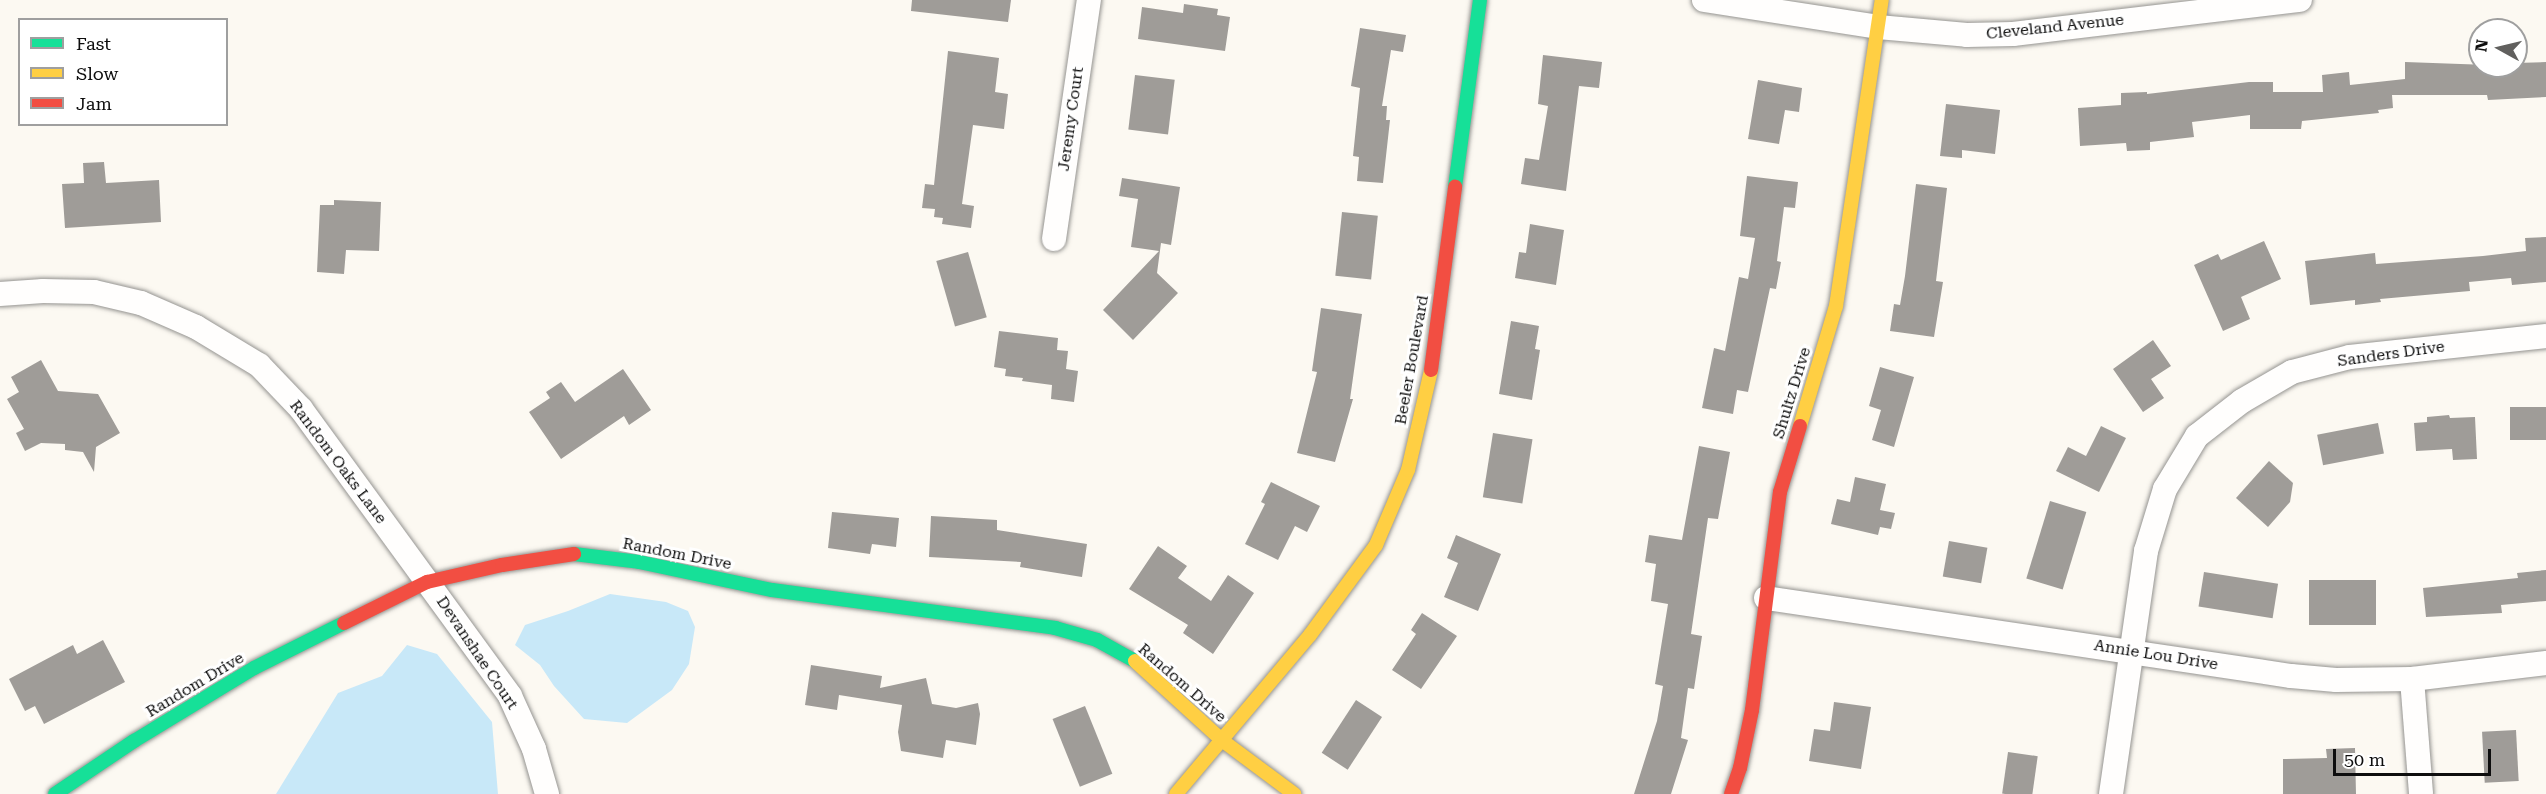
<!DOCTYPE html>
<html>
<head>
<meta charset="utf-8">
<style>
  body { margin:0 }
  #map { position:relative; width:2546px; height:794px; overflow:hidden; background:#fcf9f2; font-family:"Roboto Serif",serif }
  div>[style] { position:absolute }
  .water>* { inset:0; background:#c8e8f8 }
  .building>* { inset:0; background:#9f9c98; transform-origin:0 0 }
  .roads { filter:drop-shadow(0 0 2px #959491) drop-shadow(0 0 2px #959491) }
  .street>* { height:24px; margin:-12px; padding:0 12px; transform-origin:12px; border-radius:12px; background:#fffefd }
  .fast>* { height:14px; margin:-7px; padding:0 7px; transform-origin:7px; border-radius:7px; background:#16e098 }
  .slow>* { height:14px; margin:-7px; padding:0 7px; transform-origin:7px; border-radius:7px; background:#ffcf43 }
  .jam>* { height:14px; margin:-7px; padding:0 7px; transform-origin:7px; border-radius:7px; background:#f24e42 }
  span { translate:-50% -50%; white-space:nowrap; text-align:center; line-height:1.15; -webkit-text-stroke:6px #fff; paint-order:stroke }
  .street-label { font-size:16px; color:#0e0e0e }
  .legend { position:absolute; left:18px; top:18px; width:210px; height:108px; box-sizing:border-box; background:#fff; border:2px solid #9f9f9f; margin:0; padding:8px 10px; list-style:none; font-size:18px; color:#0e0e0e }
  .legend li { display:flex; align-items:center; gap:12px; height:30px }
  .legend b { width:30px; border:2px solid #9f9f9f }
  .north { position:absolute; left:2468px; top:18px; width:60px; height:60px; box-sizing:border-box; background:#fff; border:2px solid #9f9f9f; border-radius:50%; rotate:278deg; font-size:16px; font-weight:700; line-height:24px; text-align:center; color:#0e0e0e }
  .north::after { content:''; display:block; margin:auto; width:21px; height:27px; background:#61605e; clip-path:polygon(50% 0,100% 100%,50% 72%,0 100%) }
  .scale { position:absolute; left:2333px; top:749px; width:158px; height:27px; box-sizing:border-box; border:3px solid #0e0e0e; border-top:0; padding-left:8px; font-size:18px; line-height:21px; white-space:nowrap; color:#0e0e0e; -webkit-text-stroke:4px #fff; paint-order:stroke }
</style>
</head>
<body>
<div id="map">
  <div class="water">
    <i style="clip-path:polygon(610px 594px,666px 602px,688px 611px,695px 627px,689px 664px,672px 690px,627px 723px,584px 719px,554px 686px,540px 665px,515px 645px,525px 625px,568px 611px)"></i>
    <i style="clip-path:polygon(407px 645px,437px 654px,492px 722px,498px 794px,276px 794px,338px 693px,382px 676px)"></i>
  </div>
  <div class="building">
    <i style="clip-path:polygon(912px 0,1011px 0,1008px 22px,911px 11px)"></i>
    <i style="clip-path:polygon(1184px 4px,1218px 9px,1217px 15px,1230px 17px,1225px 51px,1138px 39px,1142px 7px,1183px 13px)"></i>
    <i style="clip-path:polygon(1360px 28px,1406px 35px,1403px 52px,1391px 50px,1382px 106px,1387px 106px,1386px 120px,1390px 120px,1383px 183px,1357px 181px,1359px 157px,1353px 156px,1360px 88px,1351px 86px)"></i>
    <i style="clip-path:polygon(948px 51px,999px 58px,995px 92px,1008px 94px,1004px 129px,973px 125px,962px 204px,974px 206px,971px 228px,942px 224px,943px 218px,934px 217px,935px 209px,922px 208px,925px 184px,934px 185px)"></i>
    <i style="clip-path:polygon(1543px 55px,1602px 62px,1599px 88px,1579px 86px,1566px 191px,1521px 184px,1525px 158px,1539px 160px,1548px 106px,1538px 104px)"></i>
    <i style="clip-path:polygon(2405px 62px,2516px 66px,2516px 63px,2546px 62px,2546px 97px,2488px 100px,2487px 95px,2392px 95px,2393px 108px,2378px 110px,2379px 113px,2302px 121px,2301px 129px,2250px 129px,2250px 115px,2192px 122px,2194px 137px,2150px 142px,2150px 150px,2127px 151px,2126px 143px,2080px 146px,2078px 108px,2121px 105px,2121px 93px,2147px 92px,2147px 94px,2249px 82px,2273px 82px,2273px 92px,2323px 92px,2322px 75px,2349px 72px,2350px 85px,2405px 79px)"></i>
    <i style="left:1135px;top:75px;width:40px;height:55px;rotate:7deg"></i>
    <i style="clip-path:polygon(1758px 80px,1802px 88px,1799px 112px,1785px 110px,1779px 144px,1748px 139px)"></i>
    <i style="clip-path:polygon(1946px 104px,2000px 110px,1995px 154px,1962px 150px,1962px 158px,1940px 156px)"></i>
    <i style="clip-path:polygon(104px 162px,106px 183px,159px 180px,161px 222px,65px 228px,62px 184px,84px 183px,83px 163px)"></i>
    <i style="clip-path:polygon(1747px 176px,1798px 182px,1795px 208px,1784px 207px,1777px 261px,1781px 262px,1776px 289px,1770px 288px,1748px 392px,1737px 390px,1733px 414px,1702px 408px,1714px 348px,1725px 351px,1739px 277px,1748px 279px,1755px 238px,1740px 236px)"></i>
    <i style="clip-path:polygon(1122px 178px,1180px 187px,1171px 245px,1161px 243px,1157px 273px,1178px 293px,1133px 340px,1103px 310px,1159px 251px,1131px 247px,1138px 199px,1119px 196px)"></i>
    <i style="clip-path:polygon(1916px 184px,1947px 188px,1936px 281px,1943px 282px,1934px 337px,1890px 331px,1894px 304px,1900px 305px,1905px 276px)"></i>
    <i style="clip-path:polygon(334px 200px,381px 202px,379px 251px,346px 250px,344px 274px,317px 272px,320px 205px,334px 205px)"></i>
    <i style="left:1342px;top:212px;width:36px;height:64px;rotate:6deg"></i>
    <i style="clip-path:polygon(1530px 224px,1564px 230px,1556px 285px,1515px 278px,1519px 252px,1526px 253px)"></i>
    <i style="clip-path:polygon(2546px 237px,2546px 282px,2512px 285px,2511px 278px,2469px 282px,2470px 291px,2380px 299px,2381px 302px,2355px 305px,2355px 300px,2310px 305px,2305px 261px,2375px 253px,2376px 264px,2483px 256px,2526px 251px,2525px 238px)"></i>
    <i style="clip-path:polygon(2264px 241px,2281px 279px,2241px 297px,2250px 319px,2223px 331px,2194px 265px,2218px 254px,2221px 260px)"></i>
    <i style="left:968px;top:252px;width:68px;height:33px;rotate:74deg"></i>
    <i style="clip-path:polygon(1321px 308px,1362px 314px,1350px 399px,1353px 399px,1335px 462px,1297px 453px,1317px 372px,1312px 371px)"></i>
    <i style="clip-path:polygon(1511px 321px,1539px 326px,1535px 349px,1540px 350px,1532px 400px,1499px 394px)"></i>
    <i style="clip-path:polygon(999px 331px,1058px 338px,1057px 350px,1068px 351px,1066px 369px,1078px 371px,1074px 402px,1051px 399px,1052px 385px,1022px 381px,1023px 378px,1005px 376px,1006px 369px,994px 367px)"></i>
    <i style="clip-path:polygon(2153px 340px,2171px 366px,2151px 379px,2164px 398px,2143px 412px,2113px 369px)"></i>
    <i style="clip-path:polygon(41px 360px,58px 391px,98px 394px,120px 433px,96px 447px,94px 472px,83px 452px,65px 450px,65px 444px,41px 443px,25px 451px,16px 433px,24px 429px,7px 399px,19px 392px,11px 377px)"></i>
    <i style="clip-path:polygon(1880px 367px,1914px 377px,1894px 447px,1872px 440px,1881px 410px,1869px 406px)"></i>
    <i style="clip-path:polygon(623px 369px,651px 410px,629px 425px,624px 416px,561px 459px,529px 412px,550px 398px,546px 392px,561px 382px,575px 402px)"></i>
    <i style="left:2546px;top:407px;width:33px;height:36px;rotate:90deg"></i>
    <i style="clip-path:polygon(2449px 415px,2450px 418px,2475px 417px,2477px 459px,2453px 460px,2452px 449px,2416px 451px,2414px 423px,2427px 422px,2427px 417px)"></i>
    <i style="left:2378px;top:423px;width:31px;height:62px;rotate:79deg"></i>
    <i style="clip-path:polygon(2101px 426px,2126px 438px,2099px 492px,2056px 471px,2068px 447px,2086px 456px)"></i>
    <i style="left:1493px;top:433px;width:40px;height:65px;rotate:9deg"></i>
    <i style="clip-path:polygon(1699px 446px,1730px 452px,1718px 519px,1708px 518px,1691px 634px,1702px 636px,1694px 689px,1688px 688px,1681px 738px,1688px 740px,1671px 794px,1634px 794px,1657px 721px,1663px 686px,1655px 684px,1668px 604px,1651px 601px,1656px 564px,1645px 562px,1649px 535px,1682px 540px)"></i>
    <i style="clip-path:polygon(2269px 461px,2293px 483px,2290px 502px,2268px 527px,2236px 498px)"></i>
    <i style="clip-path:polygon(1855px 477px,1886px 484px,1880px 510px,1895px 513px,1891px 529px,1880px 527px,1878px 535px,1831px 524px,1837px 499px,1850px 502px)"></i>
    <i style="clip-path:polygon(1271px 482px,1320px 506px,1307px 532px,1295px 526px,1278px 560px,1245px 544px,1265px 504px,1261px 502px)"></i>
    <i style="left:2050px;top:501px;width:38px;height:81px;rotate:17deg"></i>
    <i style="clip-path:polygon(832px 512px,899px 518px,896px 547px,872px 544px,870px 554px,828px 548px)"></i>
    <i style="clip-path:polygon(931px 516px,997px 520px,997px 530px,1087px 544px,1082px 577px,1020px 567px,1021px 562px,929px 557px)"></i>
    <i style="clip-path:polygon(1456px 535px,1501px 554px,1478px 611px,1444px 597px,1458px 563px,1447px 558px)"></i>
    <i style="left:1949px;top:541px;width:39px;height:36px;rotate:10deg"></i>
    <i style="clip-path:polygon(1158px 546px,1187px 566px,1178px 578px,1211px 601px,1228px 575px,1254px 593px,1213px 654px,1183px 633px,1188px 625px,1129px 589px)"></i>
    <i style="clip-path:polygon(2546px 570px,2546px 601px,2501px 605px,2502px 613px,2426px 617px,2423px 588px,2518px 578px,2517px 573px)"></i>
    <i style="left:2204px;top:572px;width:75px;height:35px;rotate:9deg"></i>
    <i style="left:2309px;top:580px;width:67px;height:45px"></i>
    <i style="clip-path:polygon(1422px 613px,1457px 636px,1421px 689px,1392px 670px,1416px 634px,1411px 630px)"></i>
    <i style="clip-path:polygon(103px 640px,125px 682px,44px 724px,35px 706px,25px 711px,9px 679px,73px 645px,77px 654px)"></i>
    <i style="clip-path:polygon(811px 665px,882px 676px,880px 688px,926px 678px,932px 704px,956px 708px,978px 703px,980px 714px,976px 745px,946px 740px,943px 758px,901px 751px,898px 732px,902px 705px,839px 695px,837px 710px,805px 705px)"></i>
    <i style="left:1356px;top:700px;width:31px;height:63px;rotate:33deg"></i>
    <i style="clip-path:polygon(1834px 702px,1871px 707px,1861px 769px,1809px 761px,1814px 729px,1830px 731px)"></i>
    <i style="left:1085px;top:706px;width:73px;height:35px;rotate:68deg"></i>
    <i style="left:2516px;top:730px;width:51px;height:34px;rotate:87deg"></i>
    <i style="clip-path:polygon(2355px 748px,2356px 794px,2283px 794px,2283px 759px,2327px 758px,2326px 749px)"></i>
    <i style="left:2008px;top:752px;width:30px;height:42px;rotate:8deg"></i>
  </div>
  <div class="roads">
    <div class="street">
      <i style="left:1704px;top:0;width:176px;rotate:8.8deg"></i>
      <i style="left:1878px;top:27px;width:89px;rotate:5.1deg"></i>
      <i style="left:1967px;top:35px;width:46px;rotate:-1.2deg"></i>
      <i style="left:2013px;top:34px;width:289px;rotate:-6.8deg"></i>
      <i style="left:1054px;top:239px;width:242px;rotate:-81.7deg"></i>
      <i style="left:0;top:294px;width:43px;rotate:-4deg"></i>
      <i style="left:43px;top:291px;width:51px;rotate:1.1deg"></i>
      <i style="left:94px;top:292px;width:48px;rotate:13.2deg"></i>
      <i style="left:141px;top:303px;width:60px;rotate:23.6deg"></i>
      <i style="left:196px;top:327px;width:74px;rotate:31.1deg"></i>
      <i style="left:259px;top:365px;width:61px;rotate:46.3deg"></i>
      <i style="left:301px;top:409px;width:355px;rotate:53.9deg"></i>
      <i style="left:510px;top:696px;width:58px;rotate:65.6deg"></i>
      <i style="left:534px;top:749px;width:47px;rotate:73.9deg"></i>
      <i style="left:1766px;top:598px;width:531px;rotate:8.45deg"></i>
      <i style="left:2291px;top:676px;width:45px;rotate:5.1deg"></i>
      <i style="left:2336px;top:680px;width:76px;rotate:-0.8deg"></i>
      <i style="left:2412px;top:679px;width:135px;rotate:-6.8deg"></i>
      <i style="left:2412px;top:679px;width:115px;rotate:85.5deg"></i>
      <i style="left:2111px;top:794px;width:246px;rotate:-81.8deg"></i>
      <i style="left:2146px;top:551px;width:65px;rotate:-73deg"></i>
      <i style="left:2165px;top:489px;width:62px;rotate:-58.9deg"></i>
      <i style="left:2197px;top:436px;width:57px;rotate:-37.9deg"></i>
      <i style="left:2242px;top:401px;width:58px;rotate:-30.1deg"></i>
      <i style="left:2292px;top:372px;width:60px;rotate:-14.5deg"></i>
      <i style="left:2350px;top:357px;width:197px;rotate:-6.1deg"></i>
    </div>
    <div class="fast">
      <i style="left:1455px;top:187px;width:189px;rotate:-82.4deg"></i>
      <i style="left:574px;top:554px;width:65px;rotate:7deg"></i>
      <i style="left:639px;top:562px;width:136px;rotate:11.9deg"></i>
      <i style="left:772px;top:590px;width:286px;rotate:7.6deg"></i>
      <i style="left:1055px;top:628px;width:44px;rotate:15.9deg"></i>
      <i style="left:1097px;top:640px;width:43px;rotate:28.9deg"></i>
      <i style="left:55px;top:794px;width:95px;rotate:-33.9deg"></i>
      <i style="left:134px;top:741px;width:140px;rotate:-31.3deg"></i>
      <i style="left:254px;top:668px;width:101px;rotate:-26.6deg"></i>
    </div>
    <div class="slow">
      <i style="left:1800px;top:426px;width:125px;rotate:-73.3deg"></i>
      <i style="left:1836px;top:306px;width:309px;rotate:-81.5deg"></i>
      <i style="left:1135px;top:661px;width:119px;rotate:42.3deg"></i>
      <i style="left:1223px;top:741px;width:89px;rotate:36.7deg"></i>
      <i style="left:1176px;top:794px;width:208px;rotate:-49.9deg"></i>
      <i style="left:1310px;top:635px;width:112px;rotate:-53.7deg"></i>
      <i style="left:1376px;top:545px;width:82px;rotate:-66.9deg"></i>
      <i style="left:1408px;top:470px;width:103px;rotate:-77deg"></i>
    </div>
    <div class="jam">
      <i style="left:1431px;top:370px;width:185px;rotate:-82.5deg"></i>
      <i style="left:344px;top:623px;width:93px;rotate:-26.3deg"></i>
      <i style="left:427px;top:582px;width:77px;rotate:-12.8deg"></i>
      <i style="left:502px;top:565px;width:73px;rotate:-8.7deg"></i>
      <i style="left:1731px;top:794px;width:28px;rotate:-71deg"></i>
      <i style="left:1740px;top:768px;width:59px;rotate:-78.3deg"></i>
      <i style="left:1752px;top:710px;width:220px;rotate:-82.7deg"></i>
      <i style="left:1780px;top:492px;width:69px;rotate:-73.1deg"></i>
    </div>
  </div>
  <div class="street-label">
    <span style="left:2055px;top:27px;rotate:-6deg">Cleveland Avenue</span>
    <span style="left:1071px;top:119px;rotate:-82deg">Jeremy Court</span>
    <span style="left:2391px;top:354px;rotate:-8deg">Sanders Drive</span>
    <span style="left:1412px;top:360px;rotate:-80deg">Beeler Boulevard</span>
    <span style="left:1792px;top:393px;rotate:-73deg">Shultz Drive</span>
    <span style="left:338px;top:462px;rotate:53deg">Random Oaks Lane</span>
    <span style="left:677px;top:554px;rotate:11deg">Random Drive</span>
    <span style="left:477px;top:653px;rotate:56deg">Devanshae Court</span>
    <span style="left:2156px;top:655px;rotate:9deg">Annie Lou Drive</span>
    <span style="left:1182px;top:683px;rotate:41deg">Random Drive</span>
    <span style="left:195px;top:685px;rotate:-31deg">Random Drive</span>
  </div>
  <ul class="legend">
  <li><b style="height:8px;background:#16e098"></b>Fast</li>
  <li><b style="height:8px;background:#ffcf43"></b>Slow</li>
  <li><b style="height:8px;background:#f24e42"></b>Jam</li>
  </ul>
  <div class="north">N</div>
  <div class="scale">50 m</div>
</div>
</body>
</html>
